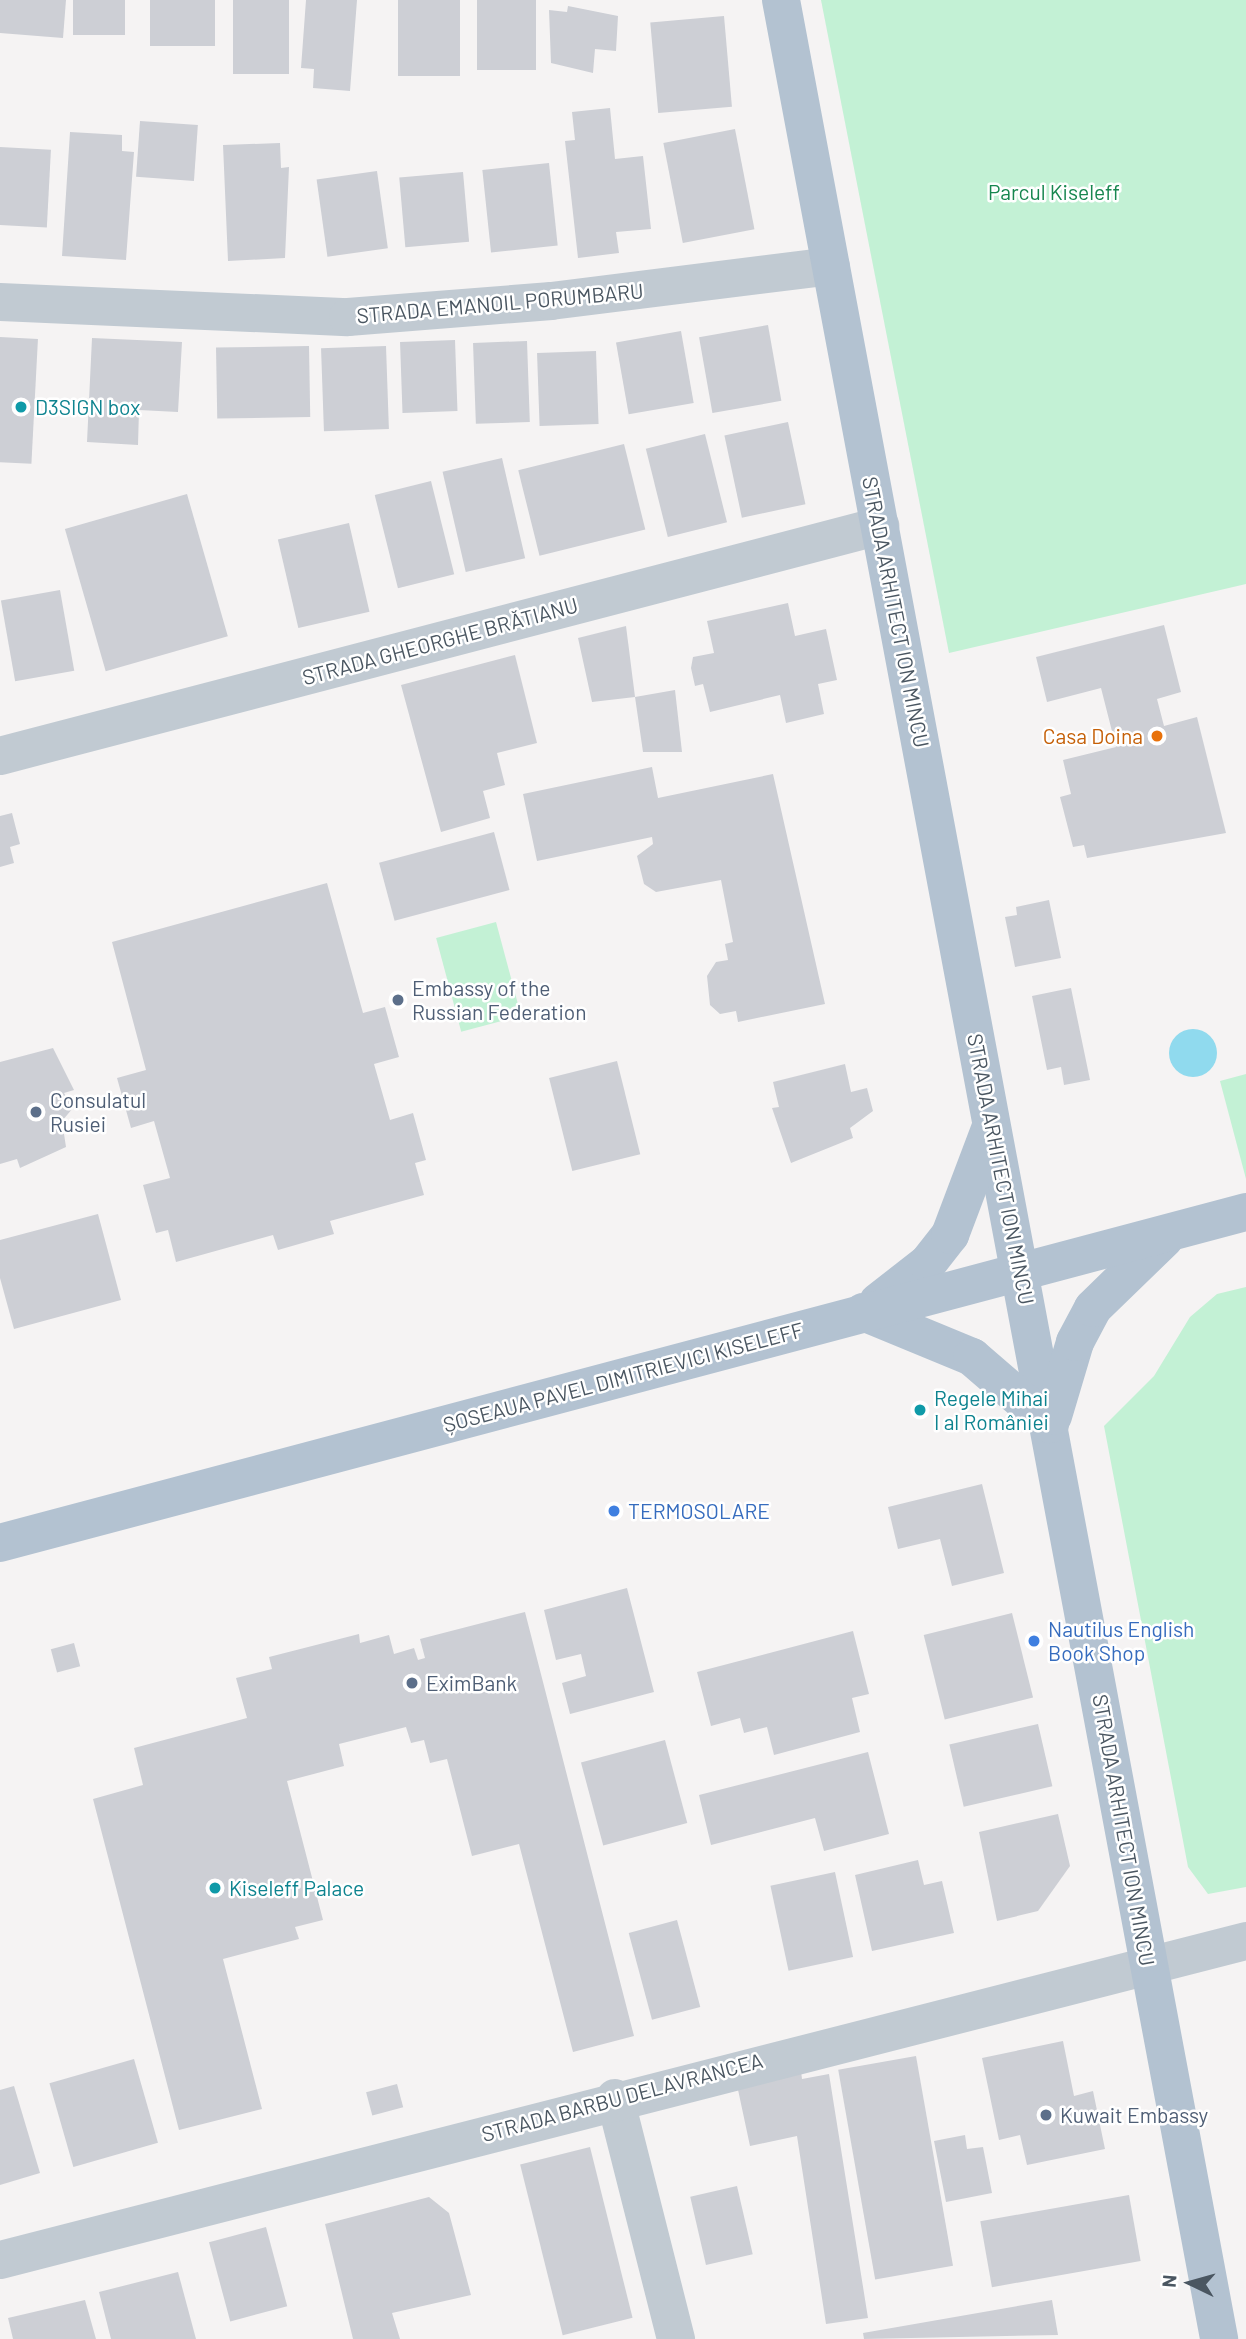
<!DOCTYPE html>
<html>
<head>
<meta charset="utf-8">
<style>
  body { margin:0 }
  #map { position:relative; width:1246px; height:2339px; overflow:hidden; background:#f5f3f3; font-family:Barlow,sans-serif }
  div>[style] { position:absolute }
  .green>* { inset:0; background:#c3f1d5; transform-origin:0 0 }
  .water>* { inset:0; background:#90daee }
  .round { border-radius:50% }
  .building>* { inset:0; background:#cdcfd5; transform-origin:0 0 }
  .minor>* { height:38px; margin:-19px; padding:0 19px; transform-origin:19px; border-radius:19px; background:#c1cad2 }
  .major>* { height:38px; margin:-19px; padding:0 19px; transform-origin:19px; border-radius:19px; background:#b3c2d1 }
  .dots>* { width:19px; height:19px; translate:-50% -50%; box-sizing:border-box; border:4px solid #fff; border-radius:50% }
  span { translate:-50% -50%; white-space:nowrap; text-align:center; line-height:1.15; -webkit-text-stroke:5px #fff; paint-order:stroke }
  .park-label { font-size:21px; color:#17864f }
  .street-label { font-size:21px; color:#4a5661 }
  .culture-label { font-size:21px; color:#0d838f }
  .left { translate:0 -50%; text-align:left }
  .food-label { font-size:21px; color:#c56008 }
  .right { translate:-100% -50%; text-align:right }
  .service-label { font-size:21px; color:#4e5e75 }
  .shop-label { font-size:21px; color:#366cbe }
  .north { position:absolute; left:1155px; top:2248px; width:70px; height:70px; -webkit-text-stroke:5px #fff; paint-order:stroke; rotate:275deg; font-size:19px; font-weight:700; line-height:28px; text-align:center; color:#4a5661 }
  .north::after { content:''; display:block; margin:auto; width:24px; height:32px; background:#4a5661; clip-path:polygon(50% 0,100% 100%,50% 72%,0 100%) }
</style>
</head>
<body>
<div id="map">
  <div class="green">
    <i style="clip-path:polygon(821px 0,1246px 0,1246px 584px,949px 653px)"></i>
    <i style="left:496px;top:922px;width:97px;height:62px;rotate:75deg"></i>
    <i style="clip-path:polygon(1246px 1074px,1246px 1179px,1220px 1081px)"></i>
    <i style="clip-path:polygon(1246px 1287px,1246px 1887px,1208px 1894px,1188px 1867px,1104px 1426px,1154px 1376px,1190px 1317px,1217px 1294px)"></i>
  </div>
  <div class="water">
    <i class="round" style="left:1169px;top:1029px;width:48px;height:48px"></i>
  </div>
  <div class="building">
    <i style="clip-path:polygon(0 0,66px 0,63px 38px,0 33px)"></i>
    <i style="left:73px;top:0;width:52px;height:35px"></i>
    <i style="left:150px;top:0;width:65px;height:46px"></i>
    <i style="left:233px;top:0;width:56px;height:74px"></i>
    <i style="clip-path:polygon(306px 0,357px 0,350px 91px,313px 88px,314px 69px,301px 68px)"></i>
    <i style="left:398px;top:0;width:62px;height:76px"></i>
    <i style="left:477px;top:0;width:59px;height:70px"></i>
    <i style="clip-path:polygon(568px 6px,618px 16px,616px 51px,595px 49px,593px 73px,551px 63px,549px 10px,567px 12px)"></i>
    <i style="left:724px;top:16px;width:91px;height:74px;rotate:85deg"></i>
    <i style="clip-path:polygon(610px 108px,615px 159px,643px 156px,651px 229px,616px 232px,619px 253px,578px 258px,565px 141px,575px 140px,572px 112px)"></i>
    <i style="left:140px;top:121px;width:58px;height:56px;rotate:4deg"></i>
    <i style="left:735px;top:129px;width:102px;height:73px;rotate:79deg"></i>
    <i style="clip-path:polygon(70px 132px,122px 135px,122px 151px,134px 152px,126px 260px,62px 256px)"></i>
    <i style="clip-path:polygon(280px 143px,281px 168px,289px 167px,285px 258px,228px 261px,223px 145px)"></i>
    <i style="left:0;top:147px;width:51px;height:78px;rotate:3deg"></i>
    <i style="left:549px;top:163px;width:83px;height:67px;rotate:84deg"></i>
    <i style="left:377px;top:171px;width:78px;height:61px;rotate:82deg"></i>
    <i style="left:463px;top:172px;width:70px;height:64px;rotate:85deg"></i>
    <i style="left:768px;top:325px;width:77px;height:70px;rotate:80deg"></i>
    <i style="left:681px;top:331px;width:73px;height:66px;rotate:80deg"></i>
    <i style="left:0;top:337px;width:38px;height:125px;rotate:3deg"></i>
    <i style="clip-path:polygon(92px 338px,182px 342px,178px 412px,139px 410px,138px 445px,87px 442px)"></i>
    <i style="left:455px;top:340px;width:71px;height:55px;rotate:88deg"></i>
    <i style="left:527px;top:341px;width:81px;height:54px;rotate:88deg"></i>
    <i style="left:309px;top:346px;width:71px;height:93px;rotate:89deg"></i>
    <i style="left:386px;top:346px;width:83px;height:65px;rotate:88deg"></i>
    <i style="left:596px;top:351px;width:73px;height:59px;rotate:88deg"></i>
    <i style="left:788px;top:422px;width:84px;height:65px;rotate:78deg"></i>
    <i style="left:705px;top:434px;width:91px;height:61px;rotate:76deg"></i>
    <i style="left:624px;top:444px;width:88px;height:109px;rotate:76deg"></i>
    <i style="left:502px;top:458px;width:103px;height:61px;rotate:77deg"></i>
    <i style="left:431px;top:481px;width:96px;height:58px;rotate:76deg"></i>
    <i style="left:187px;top:494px;width:148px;height:127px;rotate:74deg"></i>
    <i style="left:349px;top:523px;width:91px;height:73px;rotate:77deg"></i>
    <i style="left:60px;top:590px;width:82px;height:60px;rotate:80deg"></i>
    <i style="clip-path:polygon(788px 603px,795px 636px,826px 629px,837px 680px,818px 684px,824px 714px,786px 723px,780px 695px,710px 712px,703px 684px,695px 686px,691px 668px,693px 657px,714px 653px,707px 621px)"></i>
    <i style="clip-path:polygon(1164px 625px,1181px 692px,1157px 699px,1164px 726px,1197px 717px,1226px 833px,1087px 858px,1084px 845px,1073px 847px,1060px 797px,1071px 794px,1063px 760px,1116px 747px,1101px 688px,1047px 702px,1036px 657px)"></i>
    <i style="clip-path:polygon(626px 626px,635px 697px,592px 702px,578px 638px)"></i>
    <i style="clip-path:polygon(515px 655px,537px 743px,497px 753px,505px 785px,483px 791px,490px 818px,441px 832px,401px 685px)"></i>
    <i style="clip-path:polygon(675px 690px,682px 752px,643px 752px,635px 697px)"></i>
    <i style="clip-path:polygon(652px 767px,658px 798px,773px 774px,825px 1004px,738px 1022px,736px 1011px,720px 1014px,710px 1005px,707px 976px,716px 962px,728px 960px,725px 944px,733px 942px,721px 880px,656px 892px,644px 884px,637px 856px,653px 844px,652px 837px,537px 861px,523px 794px)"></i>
    <i style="clip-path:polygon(12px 813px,20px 844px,10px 847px,14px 863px,0 867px,0 816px)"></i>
    <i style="left:494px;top:832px;width:60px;height:119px;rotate:75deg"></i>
    <i style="clip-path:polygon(327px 883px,363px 1013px,385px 1007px,399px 1057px,374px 1064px,390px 1120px,413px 1113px,426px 1160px,415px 1163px,424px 1195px,330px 1221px,334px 1234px,278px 1250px,273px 1235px,176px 1262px,168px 1230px,156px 1233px,143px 1185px,170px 1178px,154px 1121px,131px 1128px,117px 1078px,146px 1070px,112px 942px)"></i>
    <i style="clip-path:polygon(1049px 900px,1061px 958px,1015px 967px,1005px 917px,1017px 915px,1016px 907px)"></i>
    <i style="clip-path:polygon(1071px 988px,1090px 1080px,1064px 1085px,1061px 1067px,1047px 1070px,1032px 996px)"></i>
    <i style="clip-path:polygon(53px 1048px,74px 1090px,64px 1093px,73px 1108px,62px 1121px,66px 1147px,20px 1168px,17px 1159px,0 1164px,0 1062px)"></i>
    <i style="left:617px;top:1061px;width:96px;height:70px;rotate:76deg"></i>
    <i style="clip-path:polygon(845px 1064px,851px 1092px,867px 1088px,873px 1111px,850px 1128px,853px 1138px,791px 1163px,772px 1108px,779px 1107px,773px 1082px)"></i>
    <i style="clip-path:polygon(98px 1214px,121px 1300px,14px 1329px,0 1278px,0 1240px)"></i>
    <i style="clip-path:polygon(982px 1484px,1004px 1573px,952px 1586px,940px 1539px,898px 1549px,888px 1507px)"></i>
    <i style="clip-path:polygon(627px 1588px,654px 1692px,570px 1714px,562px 1683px,586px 1676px,581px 1654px,556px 1660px,544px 1610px)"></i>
    <i style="clip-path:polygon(525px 1612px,634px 2036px,573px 2052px,519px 1844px,472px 1856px,447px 1759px,430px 1763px,424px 1740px,411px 1743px,406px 1727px,339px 1744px,344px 1766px,287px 1781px,323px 1920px,295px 1927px,299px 1939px,223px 1959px,262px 2109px,179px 2130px,93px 1799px,143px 1785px,134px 1748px,247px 1718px,236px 1678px,272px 1669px,269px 1657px,359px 1634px,360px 1643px,389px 1635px,394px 1654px,414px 1648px,418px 1660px,425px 1658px,420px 1639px)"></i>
    <i style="left:1012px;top:1613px;width:87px;height:91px;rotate:76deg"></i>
    <i style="clip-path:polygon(853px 1631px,869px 1694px,852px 1698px,860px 1732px,774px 1755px,767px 1727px,744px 1733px,740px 1718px,711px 1726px,697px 1672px)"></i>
    <i style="left:74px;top:1643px;width:24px;height:24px;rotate:75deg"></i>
    <i style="left:1038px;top:1724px;width:64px;height:91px;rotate:77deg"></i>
    <i style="left:665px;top:1740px;width:86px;height:87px;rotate:75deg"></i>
    <i style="clip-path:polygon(868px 1752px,889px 1834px,824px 1851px,815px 1818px,711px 1845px,699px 1795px)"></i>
    <i style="clip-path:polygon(1058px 1814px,1070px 1866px,1038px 1911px,997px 1921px,979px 1832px)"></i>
    <i style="clip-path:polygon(918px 1860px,924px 1885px,942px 1881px,954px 1933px,872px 1951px,855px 1875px)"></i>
    <i style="left:835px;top:1872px;width:87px;height:66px;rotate:78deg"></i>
    <i style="left:677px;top:1920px;width:90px;height:50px;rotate:75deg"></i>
    <i style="clip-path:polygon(1063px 2041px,1074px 2096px,1093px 2091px,1105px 2149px,1027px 2165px,1020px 2135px,999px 2140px,982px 2058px)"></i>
    <i style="left:916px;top:2056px;width:213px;height:79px;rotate:80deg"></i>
    <i style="left:134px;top:2059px;width:87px;height:88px;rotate:74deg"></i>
    <i style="clip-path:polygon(801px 2071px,802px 2079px,829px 2074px,868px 2318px,826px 2324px,797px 2136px,750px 2146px,737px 2085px)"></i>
    <i style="left:397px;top:2084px;width:24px;height:32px;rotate:75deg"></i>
    <i style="clip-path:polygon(14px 2086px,40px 2173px,0 2185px,0 2090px)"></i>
    <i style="clip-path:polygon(965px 2135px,967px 2149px,983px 2147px,992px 2193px,946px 2202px,934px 2141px)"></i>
    <i style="left:590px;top:2147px;width:176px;height:72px;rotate:76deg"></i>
    <i style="left:737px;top:2186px;width:70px;height:48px;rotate:77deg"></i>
    <i style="left:1129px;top:2195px;width:67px;height:151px;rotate:80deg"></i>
    <i style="clip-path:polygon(429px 2197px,449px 2213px,471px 2295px,392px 2313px,400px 2339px,353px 2339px,325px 2224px)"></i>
    <i style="left:266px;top:2227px;width:82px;height:59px;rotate:75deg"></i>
    <i style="clip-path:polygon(178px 2272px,196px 2339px,111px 2339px,99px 2292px)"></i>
    <i style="clip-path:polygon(85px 2300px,96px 2339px,13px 2339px,8px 2318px)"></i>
    <i style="clip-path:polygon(1052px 2300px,1058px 2335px,864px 2339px,863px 2333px)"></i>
  </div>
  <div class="minor">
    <i style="left:0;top:302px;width:348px;rotate:2.5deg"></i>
    <i style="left:348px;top:317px;width:204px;rotate:-4.5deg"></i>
    <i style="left:551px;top:301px;width:282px;rotate:-7.1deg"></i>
    <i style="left:0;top:756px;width:910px;rotate:-14.65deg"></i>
    <i style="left:615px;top:2098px;width:249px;rotate:75.8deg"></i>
    <i style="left:0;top:2260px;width:1286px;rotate:-14.36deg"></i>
  </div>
  <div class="major">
    <i style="left:781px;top:0;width:2380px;rotate:79.39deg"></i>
    <i style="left:878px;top:1302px;width:63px;rotate:-38deg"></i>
    <i style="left:928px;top:1263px;width:36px;rotate:-52deg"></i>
    <i style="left:950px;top:1235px;width:113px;rotate:-69.3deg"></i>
    <i style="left:863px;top:1312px;width:118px;rotate:22.4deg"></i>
    <i style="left:972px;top:1357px;width:103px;rotate:40.7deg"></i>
    <i style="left:1053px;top:1416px;width:77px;rotate:-73.4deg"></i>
    <i style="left:1075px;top:1342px;width:38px;rotate:-62deg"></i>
    <i style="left:1093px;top:1308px;width:100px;rotate:-44.2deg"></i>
    <i style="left:0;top:1543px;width:1289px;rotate:-14.88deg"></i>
  </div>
  <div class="dots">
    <i style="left:21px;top:407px;background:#0f9aa8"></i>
    <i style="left:1157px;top:736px;background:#e8710a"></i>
    <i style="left:398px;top:1000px;background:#5c6f8a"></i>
    <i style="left:36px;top:1112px;background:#5c6f8a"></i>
    <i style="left:920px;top:1410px;background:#0f9aa8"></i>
    <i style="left:614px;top:1511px;background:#3f7fe0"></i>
    <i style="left:1034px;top:1641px;background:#3f7fe0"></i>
    <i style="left:412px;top:1683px;background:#5c6f8a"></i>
    <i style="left:215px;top:1888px;background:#0f9aa8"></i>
    <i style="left:1046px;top:2115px;background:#5c6f8a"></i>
  </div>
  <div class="park-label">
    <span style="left:1054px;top:192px">Parcul Kiseleff</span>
  </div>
  <div class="street-label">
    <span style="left:500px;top:303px;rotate:-5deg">STRADA EMANOIL PORUMBARU</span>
    <span style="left:896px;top:612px;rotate:79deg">STRADA ARHITECT ION MINCU</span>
    <span style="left:440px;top:641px;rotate:-15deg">STRADA GHEORGHE BRĂTIANU</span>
    <span style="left:1001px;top:1169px;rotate:79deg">STRADA ARHITECT ION MINCU</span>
    <span style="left:623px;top:1377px;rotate:-15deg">ȘOSEAUA PAVEL DIMITRIEVICI KISELEFF</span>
    <span style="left:1124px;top:1830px;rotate:80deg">STRADA ARHITECT ION MINCU</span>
    <span style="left:622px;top:2097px;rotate:-15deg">STRADA BARBU DELAVRANCEA</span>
  </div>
  <div class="culture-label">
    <span class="left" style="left:35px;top:407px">D3SIGN box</span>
    <span class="left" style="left:934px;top:1410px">Regele Mihai<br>I al României</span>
    <span class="left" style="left:229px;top:1888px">Kiseleff Palace</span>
  </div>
  <div class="food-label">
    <span class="right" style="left:1143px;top:736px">Casa Doina</span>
  </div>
  <div class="service-label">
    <span class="left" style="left:412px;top:1000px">Embassy of the<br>Russian Federation</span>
    <span class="left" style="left:50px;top:1112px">Consulatul<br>Rusiei</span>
    <span class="left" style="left:426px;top:1683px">EximBank</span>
    <span class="left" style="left:1060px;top:2115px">Kuwait Embassy</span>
  </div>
  <div class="shop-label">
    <span class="left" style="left:628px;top:1511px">TERMOSOLARE</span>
    <span class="left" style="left:1048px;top:1641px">Nautilus English<br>Book Shop</span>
  </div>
  <div class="north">N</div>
</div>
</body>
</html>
